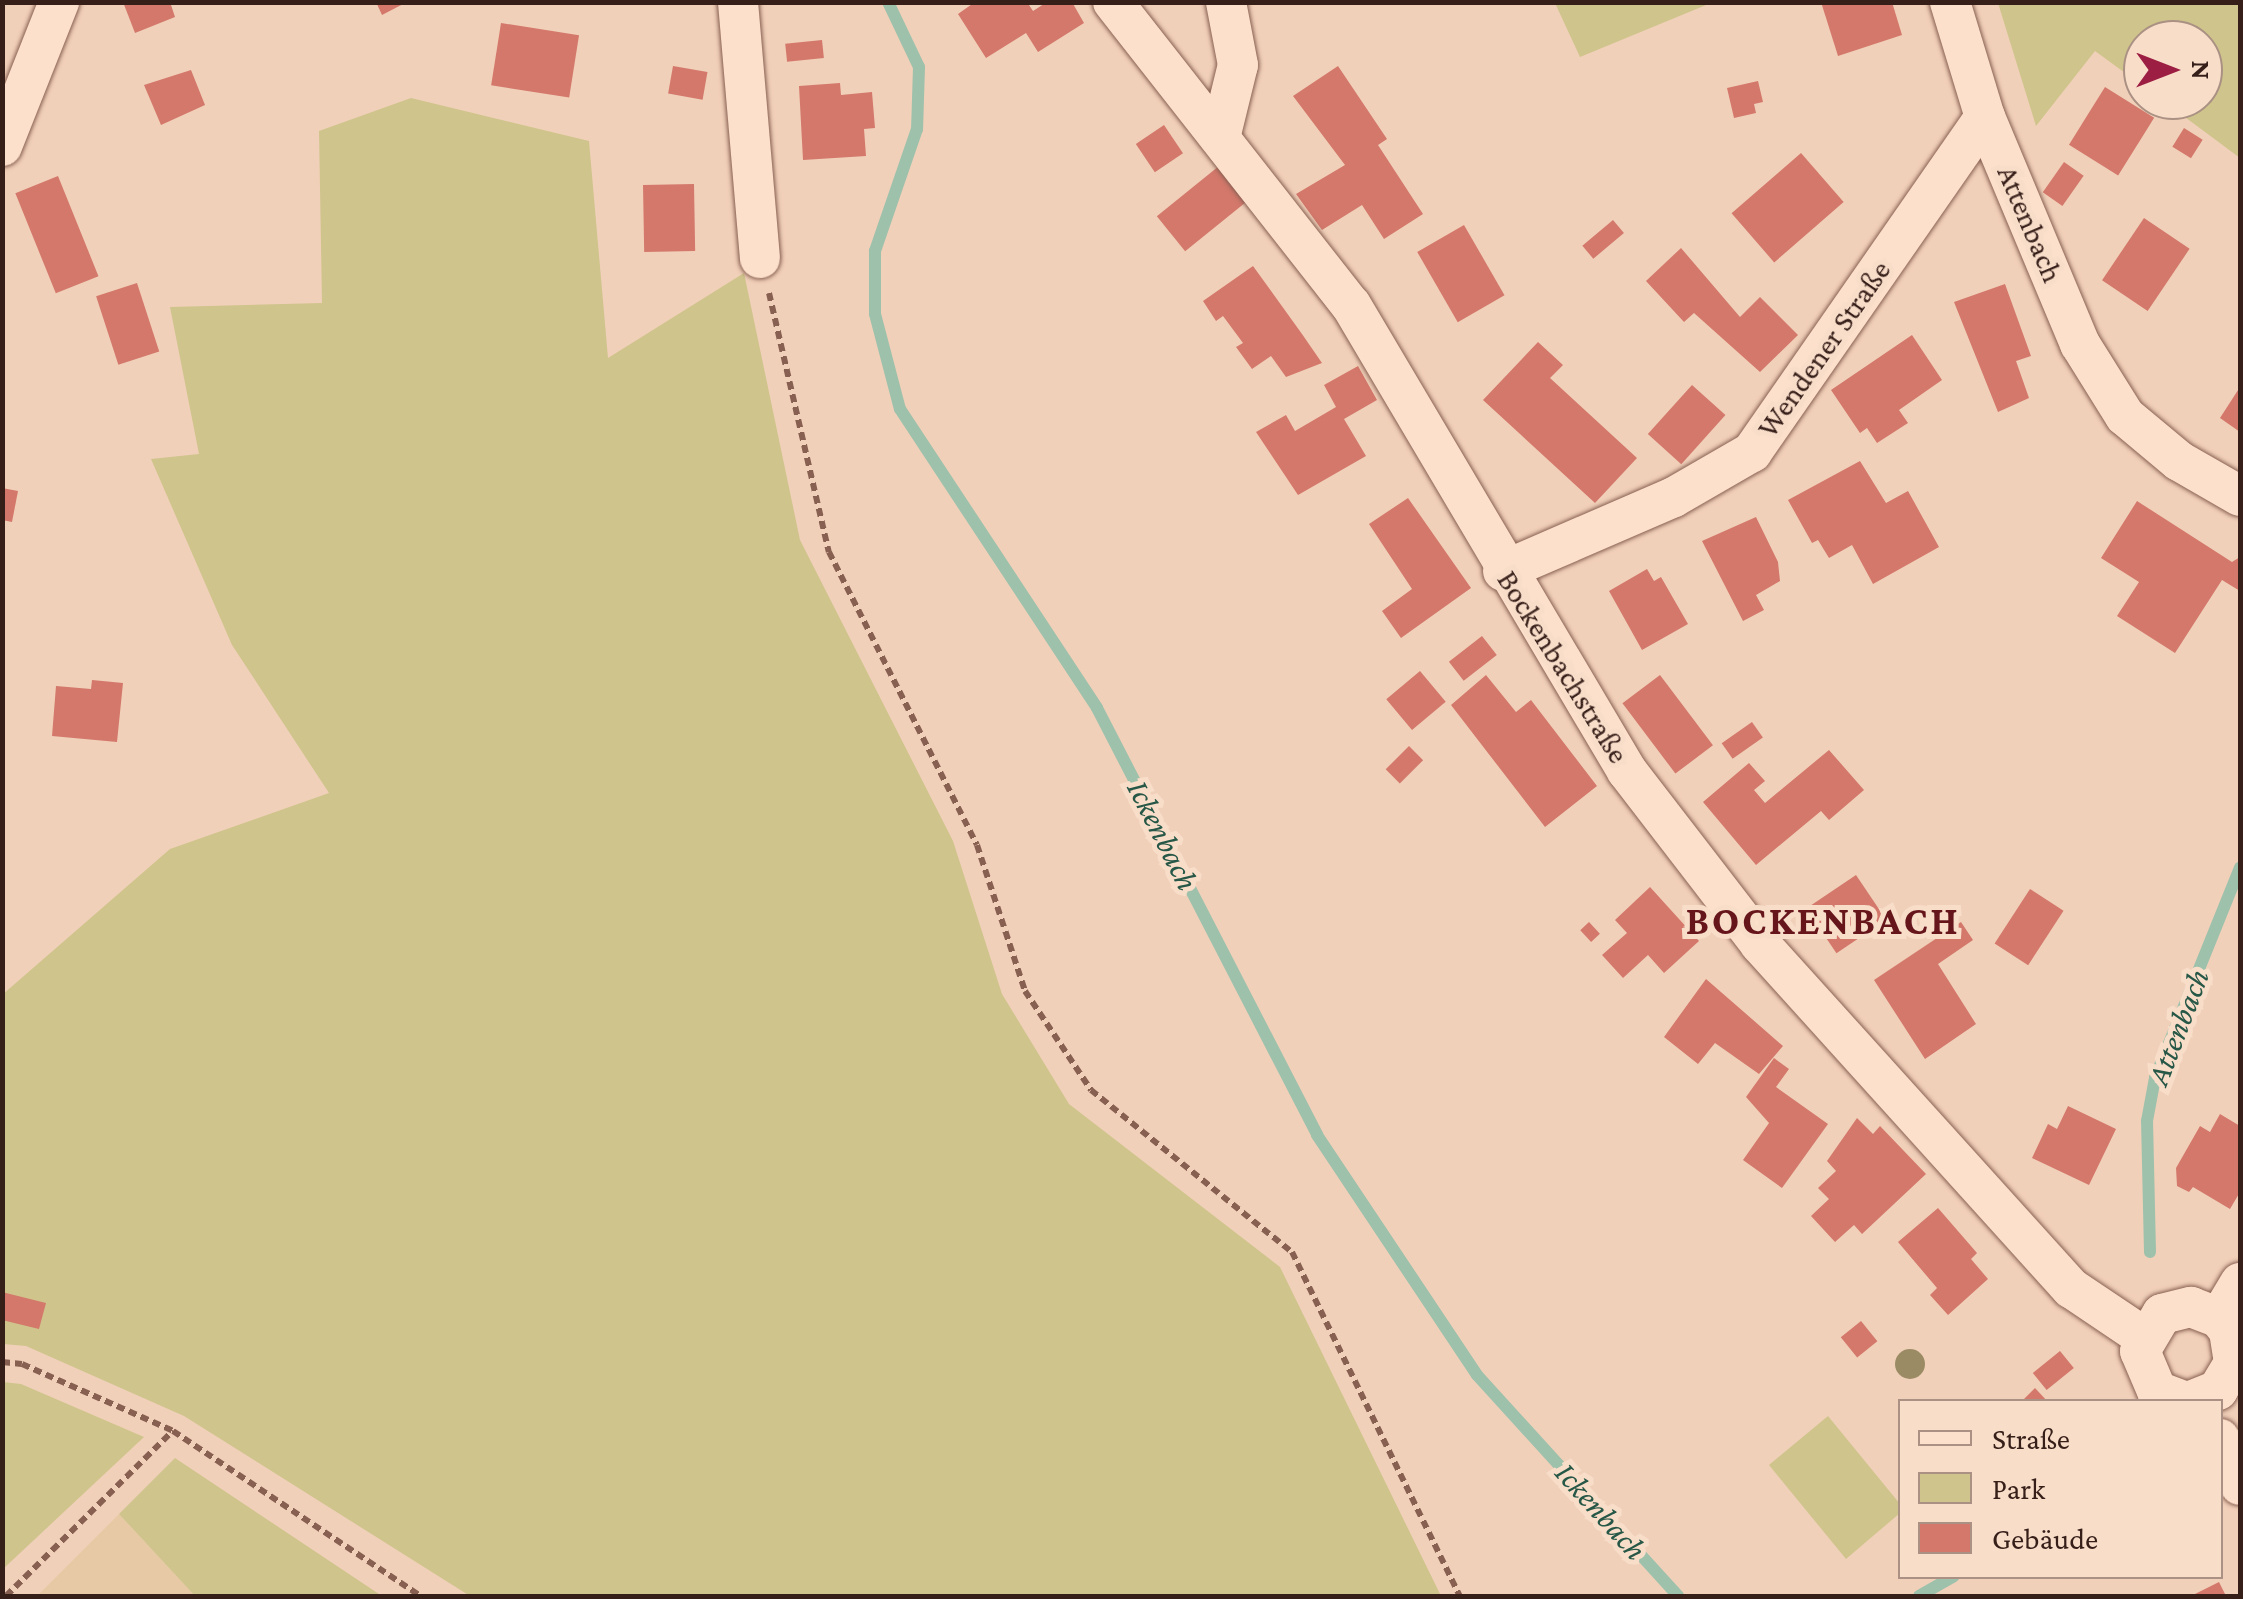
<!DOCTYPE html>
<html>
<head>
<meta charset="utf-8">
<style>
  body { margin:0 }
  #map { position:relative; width:2243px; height:1599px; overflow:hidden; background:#f1d0b9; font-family:"Crimson Pro",serif }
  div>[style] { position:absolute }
  .farmland>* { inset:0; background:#e7caa5 }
  .green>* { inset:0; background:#cfc48c }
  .stream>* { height:12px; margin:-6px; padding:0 6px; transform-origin:6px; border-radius:6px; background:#9ec1ac }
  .building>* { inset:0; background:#d3786b; transform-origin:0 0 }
  .path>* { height:6px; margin-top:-3px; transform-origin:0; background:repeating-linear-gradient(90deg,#886052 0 8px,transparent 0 13px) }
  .roads { filter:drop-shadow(0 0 2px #886052) drop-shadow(0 0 2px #886052) }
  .street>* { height:40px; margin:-20px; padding:0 20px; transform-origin:20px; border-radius:20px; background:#fce0cc }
  .trees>* { width:30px; height:30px; margin:-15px; border-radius:50%; background:#9b8b64 }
  span { translate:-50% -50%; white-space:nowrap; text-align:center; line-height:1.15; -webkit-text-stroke:10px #f8ddc9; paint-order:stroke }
  .street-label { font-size:30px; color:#361f19 }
  .water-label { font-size:32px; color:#275746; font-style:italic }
  .district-label { font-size:40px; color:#66151b; font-weight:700; letter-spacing:2.5px }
  .frame { position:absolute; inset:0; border:5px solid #361f19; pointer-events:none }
  .legend { position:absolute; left:1898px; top:1399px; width:325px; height:180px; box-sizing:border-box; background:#f8ddc9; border:2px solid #aa9183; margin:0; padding:12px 18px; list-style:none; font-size:30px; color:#361f19 }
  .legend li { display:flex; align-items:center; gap:20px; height:50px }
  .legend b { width:50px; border:2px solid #aa9183 }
  .north { position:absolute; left:2123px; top:20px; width:100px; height:100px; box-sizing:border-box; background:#f8ddc9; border:2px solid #aa9183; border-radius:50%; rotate:90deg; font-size:28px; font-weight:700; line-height:40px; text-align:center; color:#361f19 }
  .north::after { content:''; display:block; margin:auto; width:35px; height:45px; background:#9c1e43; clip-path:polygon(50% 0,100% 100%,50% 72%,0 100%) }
</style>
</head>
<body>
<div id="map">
  <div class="farmland">
    <i style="clip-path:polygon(119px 1514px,195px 1596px,37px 1596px)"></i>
  </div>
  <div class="green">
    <i style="clip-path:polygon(1555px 3px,1711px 3px,1580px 57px)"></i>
    <i style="clip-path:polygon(1998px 3px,2240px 3px,2240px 158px,2162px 100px,2203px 100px,2203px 40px,2143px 40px,2143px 86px,2095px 51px,2036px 126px)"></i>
    <i style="clip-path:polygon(411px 98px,589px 141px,608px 358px,744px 273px,800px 540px,953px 841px,1002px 994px,1069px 1104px,1280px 1267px,1441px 1596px,470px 1596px,184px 1416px,26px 1346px,3px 1344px,2px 995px,170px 849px,329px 793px,232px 645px,151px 459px,199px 454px,170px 307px,322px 303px,319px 131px)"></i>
    <i style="clip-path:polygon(3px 1382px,21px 1384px,144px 1437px,3px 1569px)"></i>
    <i style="clip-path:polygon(1828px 1416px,1900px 1504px,1900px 1513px,1846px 1559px,1769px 1465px)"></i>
    <i style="clip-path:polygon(175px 1458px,382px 1596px,195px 1596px,119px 1514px)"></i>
  </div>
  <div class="stream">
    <i style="left:888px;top:2px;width:72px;rotate:64.5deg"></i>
    <i style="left:919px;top:67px;width:62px;rotate:91.8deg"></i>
    <i style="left:917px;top:129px;width:129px;rotate:109deg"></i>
    <i style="left:875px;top:251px;width:63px;rotate:90deg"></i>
    <i style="left:875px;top:314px;width:98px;rotate:75.3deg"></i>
    <i style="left:900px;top:409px;width:358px;rotate:56.6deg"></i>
    <i style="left:1097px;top:708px;width:480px;rotate:62.7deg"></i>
    <i style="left:1317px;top:1135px;width:288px;rotate:56.3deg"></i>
    <i style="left:1477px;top:1375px;width:299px;rotate:47.7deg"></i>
    <i style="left:2150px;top:1252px;width:131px;rotate:-91.3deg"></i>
    <i style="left:2147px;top:1121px;width:44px;rotate:-79.5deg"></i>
    <i style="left:2155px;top:1078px;width:227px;rotate:-68deg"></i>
    <i style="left:1919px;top:1596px;width:40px;rotate:-29.7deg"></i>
  </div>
  <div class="building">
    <i style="clip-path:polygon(123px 2px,170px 2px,175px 17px,135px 33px)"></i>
    <i style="clip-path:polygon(376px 2px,407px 2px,382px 15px)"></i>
    <i style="clip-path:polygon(975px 2px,1027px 2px,1033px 11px,1047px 2px,1072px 2px,1084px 23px,1038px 52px,1026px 33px,986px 58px,958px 14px)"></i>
    <i style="clip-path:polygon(1821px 2px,1892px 2px,1902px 35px,1838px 56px)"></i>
    <i style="left:501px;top:23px;width:79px;height:63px;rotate:9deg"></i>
    <i style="left:822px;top:40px;width:18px;height:37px;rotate:84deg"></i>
    <i style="left:673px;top:66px;width:35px;height:28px;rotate:10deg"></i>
    <i style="clip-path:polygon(1338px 66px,1387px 139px,1378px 145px,1423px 214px,1384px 239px,1362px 205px,1322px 230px,1296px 194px,1345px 165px,1293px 96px)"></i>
    <i style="clip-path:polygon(191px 70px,205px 105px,161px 125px,144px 85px)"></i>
    <i style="clip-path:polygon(1758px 81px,1763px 102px,1754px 104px,1756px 113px,1734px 118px,1727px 88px)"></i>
    <i style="clip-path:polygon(840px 83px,841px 95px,872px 92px,875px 128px,864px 129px,866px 156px,803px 160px,799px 86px)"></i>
    <i style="left:2105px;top:87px;width:58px;height:68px;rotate:32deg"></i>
    <i style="left:1164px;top:125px;width:34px;height:34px;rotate:56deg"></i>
    <i style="left:2184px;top:128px;width:22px;height:22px;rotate:32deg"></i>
    <i style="left:1801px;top:153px;width:65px;height:92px;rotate:49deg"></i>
    <i style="left:2064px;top:162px;width:24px;height:37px;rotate:35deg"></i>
    <i style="left:1219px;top:166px;width:45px;height:80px;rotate:51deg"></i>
    <i style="left:58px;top:176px;width:108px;height:46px;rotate:68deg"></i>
    <i style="left:694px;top:184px;width:67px;height:51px;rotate:89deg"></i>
    <i style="left:2144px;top:218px;width:55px;height:75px;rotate:34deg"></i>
    <i style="left:1613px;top:220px;width:17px;height:40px;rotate:50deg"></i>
    <i style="left:1464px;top:225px;width:81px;height:54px;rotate:60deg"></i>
    <i style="clip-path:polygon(1681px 248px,1740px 317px,1760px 297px,1798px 335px,1760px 372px,1694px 313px,1684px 322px,1646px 281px)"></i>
    <i style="clip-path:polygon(1253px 266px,1302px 334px,1322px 363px,1286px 377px,1271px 356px,1252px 369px,1236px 347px,1243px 343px,1223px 316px,1216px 321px,1203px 301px)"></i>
    <i style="left:137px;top:283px;width:72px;height:43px;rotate:72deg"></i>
    <i style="clip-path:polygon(2005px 284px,2031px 356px,2016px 361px,2029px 398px,1998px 412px,1954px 302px)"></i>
    <i style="clip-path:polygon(1912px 335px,1942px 380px,1899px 410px,1908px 423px,1877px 443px,1867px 428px,1860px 433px,1831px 390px)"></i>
    <i style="clip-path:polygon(1538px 342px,1563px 365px,1550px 378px,1637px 458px,1595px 503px,1483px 400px)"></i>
    <i style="clip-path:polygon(1358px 366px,1377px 400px,1344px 419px,1366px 456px,1298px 495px,1256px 432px,1286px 415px,1295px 431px,1336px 407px,1324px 385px)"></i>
    <i style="left:1692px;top:385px;width:45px;height:66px;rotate:42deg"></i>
    <i style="clip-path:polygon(2240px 387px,2240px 432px,2220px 418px)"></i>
    <i style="clip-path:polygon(1860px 461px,1886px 503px,1908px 491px,1939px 547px,1873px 584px,1852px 545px,1829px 558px,1818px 540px,1812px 543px,1788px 500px)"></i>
    <i style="clip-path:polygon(2px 488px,18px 491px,12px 522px,2px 520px)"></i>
    <i style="clip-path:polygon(1408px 498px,1471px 588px,1401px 638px,1382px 611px,1412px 589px,1369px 524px)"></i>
    <i style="clip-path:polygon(2137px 501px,2232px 562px,2240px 557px,2240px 591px,2222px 580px,2175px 653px,2117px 616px,2139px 582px,2101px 558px)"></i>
    <i style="clip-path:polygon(1756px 517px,1778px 562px,1780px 581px,1756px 595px,1764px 610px,1743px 621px,1702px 541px)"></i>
    <i style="clip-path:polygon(1647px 569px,1654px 581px,1661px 577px,1688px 624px,1642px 650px,1609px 591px)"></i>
    <i style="left:1482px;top:636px;width:24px;height:42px;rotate:52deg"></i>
    <i style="left:1420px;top:671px;width:40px;height:44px;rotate:50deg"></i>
    <i style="clip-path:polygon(1486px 675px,1516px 712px,1531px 700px,1597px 786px,1545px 827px,1451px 705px)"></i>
    <i style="left:1660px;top:675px;width:88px;height:47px;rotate:53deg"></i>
    <i style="clip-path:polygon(92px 680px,123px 683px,117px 742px,52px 736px,56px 686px,91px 689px)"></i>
    <i style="left:1752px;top:722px;width:19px;height:37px;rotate:55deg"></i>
    <i style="left:1409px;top:746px;width:20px;height:33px;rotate:45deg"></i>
    <i style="clip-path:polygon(1829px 750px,1864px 790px,1829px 820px,1821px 811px,1756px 865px,1703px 802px,1749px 763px,1765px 781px,1754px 790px,1765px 803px)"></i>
    <i style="left:1856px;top:875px;width:54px;height:60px;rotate:56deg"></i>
    <i style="clip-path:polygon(1650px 887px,1699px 941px,1664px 973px,1648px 955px,1623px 978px,1602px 955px,1627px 933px,1615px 920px)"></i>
    <i style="left:2030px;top:889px;width:40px;height:65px;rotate:33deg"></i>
    <i style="left:1589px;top:922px;width:16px;height:12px;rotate:47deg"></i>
    <i style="clip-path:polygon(1961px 922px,1973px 940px,1938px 964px,1976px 1024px,1925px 1059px,1874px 980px)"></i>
    <i style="clip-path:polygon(1706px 979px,1783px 1046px,1759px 1074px,1715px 1043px,1698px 1064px,1664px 1037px)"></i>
    <i style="clip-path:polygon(1774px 1058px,1789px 1069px,1776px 1087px,1828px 1124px,1782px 1188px,1743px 1160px,1769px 1123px,1746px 1097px)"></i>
    <i style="clip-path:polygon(2068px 1106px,2116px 1129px,2089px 1185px,2032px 1158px,2048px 1124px,2057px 1129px)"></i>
    <i style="clip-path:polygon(2220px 1114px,2240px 1126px,2240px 1192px,2230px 1209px,2193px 1187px,2189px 1192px,2177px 1186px,2176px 1168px,2200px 1126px,2210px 1132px)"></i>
    <i style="clip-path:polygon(1857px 1118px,1873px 1134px,1880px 1126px,1926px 1174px,1862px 1234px,1854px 1225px,1835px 1242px,1811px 1216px,1829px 1199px,1818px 1188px,1836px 1171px,1827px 1161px)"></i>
    <i style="clip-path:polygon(1938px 1208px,1977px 1253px,1971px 1259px,1988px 1279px,1948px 1315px,1930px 1295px,1937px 1288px,1898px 1242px)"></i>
    <i style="clip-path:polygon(2px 1292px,46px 1303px,39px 1329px,2px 1320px)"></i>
    <i style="left:1861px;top:1321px;width:26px;height:26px;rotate:51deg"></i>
    <i style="left:2060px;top:1351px;width:22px;height:35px;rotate:51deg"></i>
    <i style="clip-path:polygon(2035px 1388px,2048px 1402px,2021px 1402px)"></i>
    <i style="clip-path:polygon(2219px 1582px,2226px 1596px,2191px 1596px)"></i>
  </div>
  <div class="path">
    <i style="left:769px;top:293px;width:266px;rotate:77deg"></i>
    <i style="left:829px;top:552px;width:328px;rotate:63.2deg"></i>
    <i style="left:977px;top:845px;width:154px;rotate:71.8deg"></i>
    <i style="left:1025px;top:991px;width:119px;rotate:56.3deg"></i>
    <i style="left:1091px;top:1090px;width:258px;rotate:38.9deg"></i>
    <i style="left:1292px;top:1252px;width:383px;rotate:64deg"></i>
    <i style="left:2px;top:1362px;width:20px;rotate:6deg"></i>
    <i style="left:22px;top:1364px;width:165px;rotate:23.9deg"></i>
    <i style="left:173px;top:1431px;width:297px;rotate:33.7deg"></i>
    <i style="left:6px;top:1596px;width:235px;rotate:-44.7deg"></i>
  </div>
  <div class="roads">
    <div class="street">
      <i style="left:738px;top:2px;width:257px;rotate:85.1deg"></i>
      <i style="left:1113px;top:2px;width:385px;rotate:51.9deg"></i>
      <i style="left:1351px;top:305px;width:542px;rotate:59.36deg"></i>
      <i style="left:1627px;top:771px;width:218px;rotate:52.4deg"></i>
      <i style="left:1760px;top:944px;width:464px;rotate:47.9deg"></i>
      <i style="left:2071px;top:1288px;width:88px;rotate:33.9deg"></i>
      <i style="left:1950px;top:2px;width:120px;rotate:73.1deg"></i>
      <i style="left:1985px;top:117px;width:246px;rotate:67.3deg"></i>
      <i style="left:2080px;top:344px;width:85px;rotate:58deg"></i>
      <i style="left:2125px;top:416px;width:70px;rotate:39.8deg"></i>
      <i style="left:2179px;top:461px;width:70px;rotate:29.8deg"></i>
      <i style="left:1221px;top:134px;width:71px;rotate:-76.2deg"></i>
      <i style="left:1238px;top:65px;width:64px;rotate:-100.8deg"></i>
      <i style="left:2px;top:146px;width:155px;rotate:-68.4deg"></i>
      <i style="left:1503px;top:571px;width:186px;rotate:-23.4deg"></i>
      <i style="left:1674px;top:497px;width:90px;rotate:-30deg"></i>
      <i style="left:1752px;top:452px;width:408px;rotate:-55.2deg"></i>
      <i style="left:2219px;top:1318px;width:41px;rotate:-59deg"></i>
      <i style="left:2186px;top:1402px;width:31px;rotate:-159deg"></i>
      <i style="left:2157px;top:1391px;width:43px;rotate:-113deg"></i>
      <i style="left:2140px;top:1351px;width:43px;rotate:-59.3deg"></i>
      <i style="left:2162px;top:1314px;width:30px;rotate:-14deg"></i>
      <i style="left:2191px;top:1307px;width:30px;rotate:21deg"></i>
      <i style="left:2219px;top:1318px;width:16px;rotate:52deg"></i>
      <i style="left:2229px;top:1331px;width:32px;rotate:81deg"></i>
      <i style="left:2234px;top:1363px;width:31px;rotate:121deg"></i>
      <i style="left:2218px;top:1390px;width:31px;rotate:158deg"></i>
      <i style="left:2220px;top:1439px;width:50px;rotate:66.5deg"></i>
    </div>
  </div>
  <div class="trees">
    <i style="left:1910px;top:1364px"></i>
  </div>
  <div class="street-label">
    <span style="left:2030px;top:224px;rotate:67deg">Attenbach</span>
    <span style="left:1824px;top:349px;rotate:-55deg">Wendener Straße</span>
    <span style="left:1563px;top:667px;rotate:58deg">Bockenbachstraße</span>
  </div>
  <div class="water-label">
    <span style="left:1163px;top:835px;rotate:63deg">Ickenbach</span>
    <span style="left:2178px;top:1027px;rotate:-69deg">Attenbach</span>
    <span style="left:1601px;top:1511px;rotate:48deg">Ickenbach</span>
  </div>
  <div class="district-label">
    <span style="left:1823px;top:921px">BOCKENBACH</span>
  </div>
  <div class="frame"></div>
  <ul class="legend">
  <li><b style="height:12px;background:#fce0cc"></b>Straße</li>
  <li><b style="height:28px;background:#cfc48c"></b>Park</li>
  <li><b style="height:28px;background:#d3786b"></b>Gebäude</li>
  </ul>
  <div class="north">N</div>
</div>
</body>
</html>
